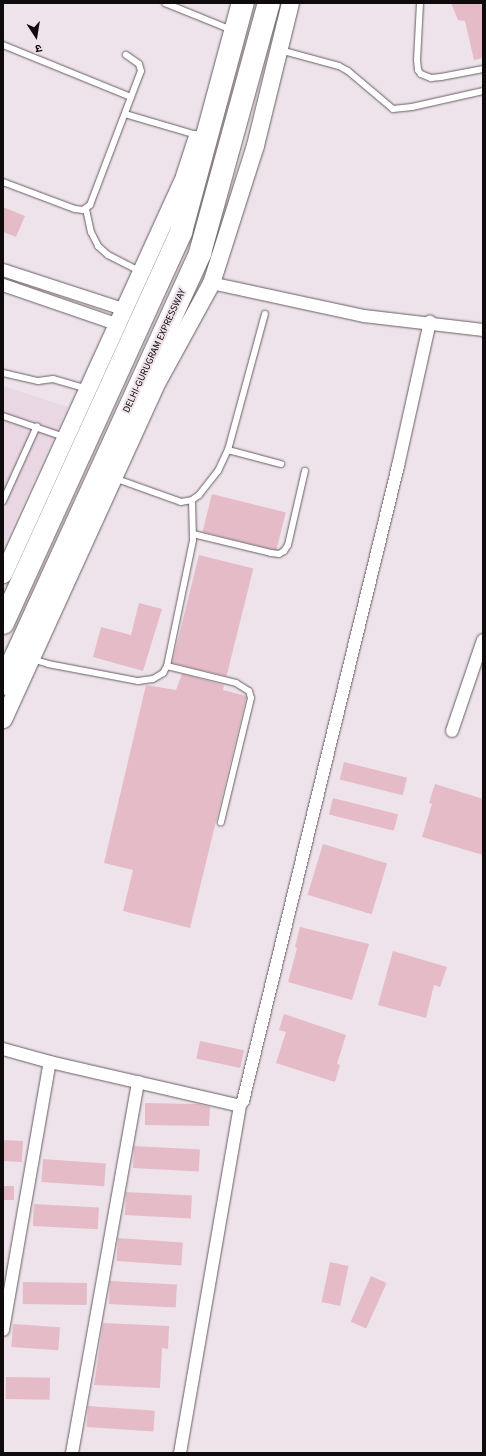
<!DOCTYPE html>
<html>
<head>
<meta charset="utf-8">
<style>
  body { margin:0 }
  #map { position:relative; width:486px; height:1456px; overflow:hidden; background:#eee3ea; font-family:"Source Sans 3","Noto Sans Devanagari",sans-serif }
  div>[style] { position:absolute }
  .built>* { inset:0; background:#e9d7e3 }
  .building>* { inset:0; background:#e5bbc8; transform-origin:0 0 }
  .roads { filter:drop-shadow(0 0 1px #675d64) drop-shadow(0 0 1px #675d64) }
  .lane>* { height:6px; margin:-3px; padding:0 3px; transform-origin:3px; border-radius:3px; background:#fff }
  .street>* { height:12px; margin:-6px; padding:0 6px; transform-origin:6px; border-radius:6px; background:#fff }
  .secondary>* { height:17px; margin:-8.5px; padding:0 8.5px; transform-origin:8.5px; border-radius:8.5px; background:#fff }
  .highway>* { height:22px; margin:-11px; padding:0 11px; transform-origin:11px; border-radius:11px; background:#fff }
  span { translate:-50% -50%; white-space:nowrap; text-align:center; line-height:1.15; -webkit-text-stroke:4px #eee3ea; paint-order:stroke }
  .street-label { font-size:10px; color:#0f0b0d }
  .frame { position:absolute; inset:0; border:4px solid #0f0b0d; pointer-events:none }
  .north { position:absolute; left:16px; top:16px; width:40px; height:40px; -webkit-text-stroke:3px #eee3ea; paint-order:stroke; rotate:168deg; font-size:11px; font-weight:700; line-height:16px; text-align:center; color:#0f0b0d }
  .north::after { content:''; display:block; margin:auto; width:14px; height:18px; background:#0f0b0d; clip-path:polygon(50% 0,100% 100%,50% 72%,0 100%) }
</style>
</head>
<body>
<div id="map">
  <div class="built">
    <i style="clip-path:polygon(3px 386px,68px 407px,3px 547px)"></i>
  </div>
  <div class="building">
    <i style="clip-path:polygon(451px 3px,483px 3px,483px 58px,474px 60px,465px 21px,458px 20px)"></i>
    <i style="clip-path:polygon(3px 207px,25px 216px,16px 237px,3px 232px)"></i>
    <i style="left:212px;top:494px;width:76px;height:39px;rotate:14deg"></i>
    <i style="left:199px;top:555px;width:56px;height:111px;rotate:14deg"></i>
    <i style="clip-path:polygon(139px 603px,162px 609px,143px 671px,93px 657px,101px 627px,131px 635px)"></i>
    <i style="clip-path:polygon(182px 674px,224px 685px,223px 690px,246px 696px,246px 698px,190px 928px,123px 911px,133px 870px,104px 863px,146px 685px,176px 690px)"></i>
    <i style="left:344px;top:762px;width:65px;height:18px;rotate:14deg"></i>
    <i style="clip-path:polygon(435px 784px,483px 799px,483px 855px,422px 837px,432px 804px,429px 803px)"></i>
    <i style="left:333px;top:798px;width:67px;height:17px;rotate:14deg"></i>
    <i style="left:323px;top:844px;width:67px;height:53px;rotate:17deg"></i>
    <i style="clip-path:polygon(300px 927px,369px 944px,352px 1000px,288px 982px,297px 948px,295px 947px)"></i>
    <i style="clip-path:polygon(393px 951px,447px 967px,440px 987px,434px 985px,426px 1018px,378px 1005px)"></i>
    <i style="clip-path:polygon(284px 1014px,346px 1035px,337px 1064px,340px 1065px,335px 1082px,276px 1063px,286px 1032px,279px 1030px)"></i>
    <i style="left:200px;top:1041px;width:45px;height:18px;rotate:12deg"></i>
    <i style="clip-path:polygon(145px 1103px,198px 1104px,210px 1107px,209px 1126px,145px 1125px)"></i>
    <i style="left:3px;top:1140px;width:20px;height:21px;rotate:3deg"></i>
    <i style="left:134px;top:1146px;width:66px;height:22px;rotate:3deg"></i>
    <i style="left:43px;top:1159px;width:63px;height:23px;rotate:4deg"></i>
    <i style="left:3px;top:1186px;width:11px;height:14px"></i>
    <i style="left:126px;top:1192px;width:66px;height:23px;rotate:3deg"></i>
    <i style="left:34px;top:1204px;width:65px;height:22px;rotate:3deg"></i>
    <i style="left:118px;top:1238px;width:65px;height:23px;rotate:4deg"></i>
    <i style="left:330px;top:1262px;width:19px;height:41px;rotate:12deg"></i>
    <i style="left:371px;top:1276px;width:17px;height:50px;rotate:24deg"></i>
    <i style="left:110px;top:1281px;width:67px;height:23px;rotate:3deg"></i>
    <i style="left:23px;top:1282px;width:64px;height:22px;rotate:1deg"></i>
    <i style="clip-path:polygon(103px 1323px,169px 1326px,168px 1349px,162px 1348px,160px 1388px,94px 1385px)"></i>
    <i style="left:13px;top:1324px;width:47px;height:23px;rotate:4deg"></i>
    <i style="left:6px;top:1377px;width:44px;height:22px;rotate:1deg"></i>
    <i style="left:88px;top:1406px;width:67px;height:21px;rotate:4deg"></i>
  </div>
  <div class="roads">
    <div class="lane">
      <i style="left:165px;top:3px;width:67px;rotate:22deg"></i>
      <i style="left:420px;top:3px;width:57px;rotate:93deg"></i>
      <i style="left:417px;top:60px;width:10px;rotate:84deg"></i>
      <i style="left:418px;top:70px;width:5px;rotate:53deg"></i>
      <i style="left:421px;top:74px;width:11px;rotate:22deg"></i>
      <i style="left:431px;top:78px;width:10px;rotate:-6deg"></i>
      <i style="left:441px;top:77px;width:43px;rotate:-10.8deg"></i>
      <i style="left:3px;top:45px;width:138px;rotate:22.1deg"></i>
      <i style="left:280px;top:50px;width:61px;rotate:15.2deg"></i>
      <i style="left:339px;top:66px;width:10px;rotate:29deg"></i>
      <i style="left:348px;top:71px;width:59px;rotate:40.2deg"></i>
      <i style="left:393px;top:109px;width:19px;rotate:-6deg"></i>
      <i style="left:412px;top:107px;width:73px;rotate:-12.7deg"></i>
      <i style="left:125px;top:114px;width:75px;rotate:16.3deg"></i>
      <i style="left:3px;top:182px;width:77px;rotate:20.6deg"></i>
      <i style="left:75px;top:209px;width:8px;rotate:7deg"></i>
      <i style="left:83px;top:210px;width:9px;rotate:-36deg"></i>
      <i style="left:90px;top:205px;width:143px;rotate:-69.2deg"></i>
      <i style="left:141px;top:71px;width:7px;rotate:-106deg"></i>
      <i style="left:139px;top:64px;width:16px;rotate:-145deg"></i>
      <i style="left:86px;top:209px;width:24px;rotate:78deg"></i>
      <i style="left:91px;top:232px;width:16px;rotate:63deg"></i>
      <i style="left:98px;top:246px;width:13px;rotate:42deg"></i>
      <i style="left:108px;top:255px;width:35px;rotate:27deg"></i>
      <i style="left:3px;top:373px;width:36px;rotate:13deg"></i>
      <i style="left:38px;top:381px;width:15px;rotate:-8deg"></i>
      <i style="left:53px;top:379px;width:33px;rotate:16deg"></i>
      <i style="left:3px;top:416px;width:65px;rotate:19deg"></i>
      <i style="left:228px;top:450px;width:55px;rotate:14.8deg"></i>
      <i style="left:114px;top:478px;width:71px;rotate:19.7deg"></i>
      <i style="left:181px;top:502px;width:11px;rotate:-10deg"></i>
      <i style="left:192px;top:500px;width:9px;rotate:-36deg"></i>
      <i style="left:199px;top:495px;width:31px;rotate:-52deg"></i>
      <i style="left:218px;top:471px;width:23px;rotate:-65deg"></i>
      <i style="left:228px;top:450px;width:141px;rotate:-74.8deg"></i>
      <i style="left:3px;top:501px;width:82px;rotate:-65.6deg"></i>
      <i style="left:193px;top:534px;width:80px;rotate:13.7deg"></i>
      <i style="left:271px;top:553px;width:8px;rotate:7deg"></i>
      <i style="left:279px;top:554px;width:6px;rotate:-31deg"></i>
      <i style="left:284px;top:551px;width:7px;rotate:-56deg"></i>
      <i style="left:288px;top:545px;width:76px;rotate:-77.1deg"></i>
      <i style="left:32px;top:659px;width:17px;rotate:17deg"></i>
      <i style="left:48px;top:664px;width:92px;rotate:10.7deg"></i>
      <i style="left:138px;top:681px;width:15px;rotate:-8deg"></i>
      <i style="left:153px;top:679px;width:12px;rotate:-31deg"></i>
      <i style="left:163px;top:673px;width:8px;rotate:-60deg"></i>
      <i style="left:167px;top:666px;width:129px;rotate:-78.3deg"></i>
      <i style="left:193px;top:540px;width:40px;rotate:-91.4deg"></i>
      <i style="left:167px;top:666px;width:71px;rotate:13.8deg"></i>
      <i style="left:236px;top:683px;width:15px;rotate:32deg"></i>
      <i style="left:249px;top:691px;width:7px;rotate:74deg"></i>
      <i style="left:251px;top:698px;width:128px;rotate:103.6deg"></i>
    </div>
    <div class="street">
      <i style="left:3px;top:270px;width:126px;rotate:18deg"></i>
      <i style="left:211px;top:283px;width:157px;rotate:12.2deg"></i>
      <i style="left:364px;top:316px;width:120px;rotate:6.7deg"></i>
      <i style="left:3px;top:285px;width:120px;rotate:19deg"></i>
      <i style="left:452px;top:731px;width:96px;rotate:-71.2deg"></i>
      <i style="left:3px;top:1049px;width:49px;rotate:15.5deg"></i>
      <i style="left:50px;top:1062px;width:191px;rotate:13deg"></i>
      <i style="left:236px;top:1105px;width:4px"></i>
      <i style="left:240px;top:1105px;width:5px;rotate:-53deg"></i>
      <i style="left:243px;top:1101px;width:654px;rotate:-76.28deg"></i>
      <i style="left:398px;top:466px;width:148px;rotate:-77.5deg"></i>
      <i style="left:3px;top:1330px;width:272px;rotate:-80.1deg"></i>
      <i style="left:72px;top:1453px;width:377px;rotate:-79.9deg"></i>
      <i style="left:180px;top:1453px;width:353px;rotate:-80.2deg"></i>
    </div>
    <div class="secondary">
      <i style="left:3px;top:574px;width:437px;rotate:-65.5deg"></i>
      <i style="left:184px;top:176px;width:39px;rotate:-72deg"></i>
      <i style="left:3px;top:719px;width:365px;rotate:-65.5deg"></i>
      <i style="left:154px;top:387px;width:119px;rotate:-61.3deg"></i>
      <i style="left:211px;top:283px;width:145px;rotate:-72.3deg"></i>
      <i style="left:255px;top:145px;width:146px;rotate:-76.2deg"></i>
    </div>
    <div class="highway">
      <i style="left:3px;top:623px;width:430px;rotate:-65.5deg"></i>
      <i style="left:181px;top:232px;width:237px;rotate:-74.9deg"></i>
      <i style="left:3px;top:684px;width:474px;rotate:-65.4deg"></i>
      <i style="left:200px;top:253px;width:259px;rotate:-74.6deg"></i>
    </div>
  </div>
  <div class="street-label">
    <span style="left:155px;top:351px;rotate:-65deg">DELHI-GURUGRAM EXPRESSWAY</span>
  </div>
  <div class="frame"></div>
  <div class="north">उ</div>
</div>
</body>
</html>
